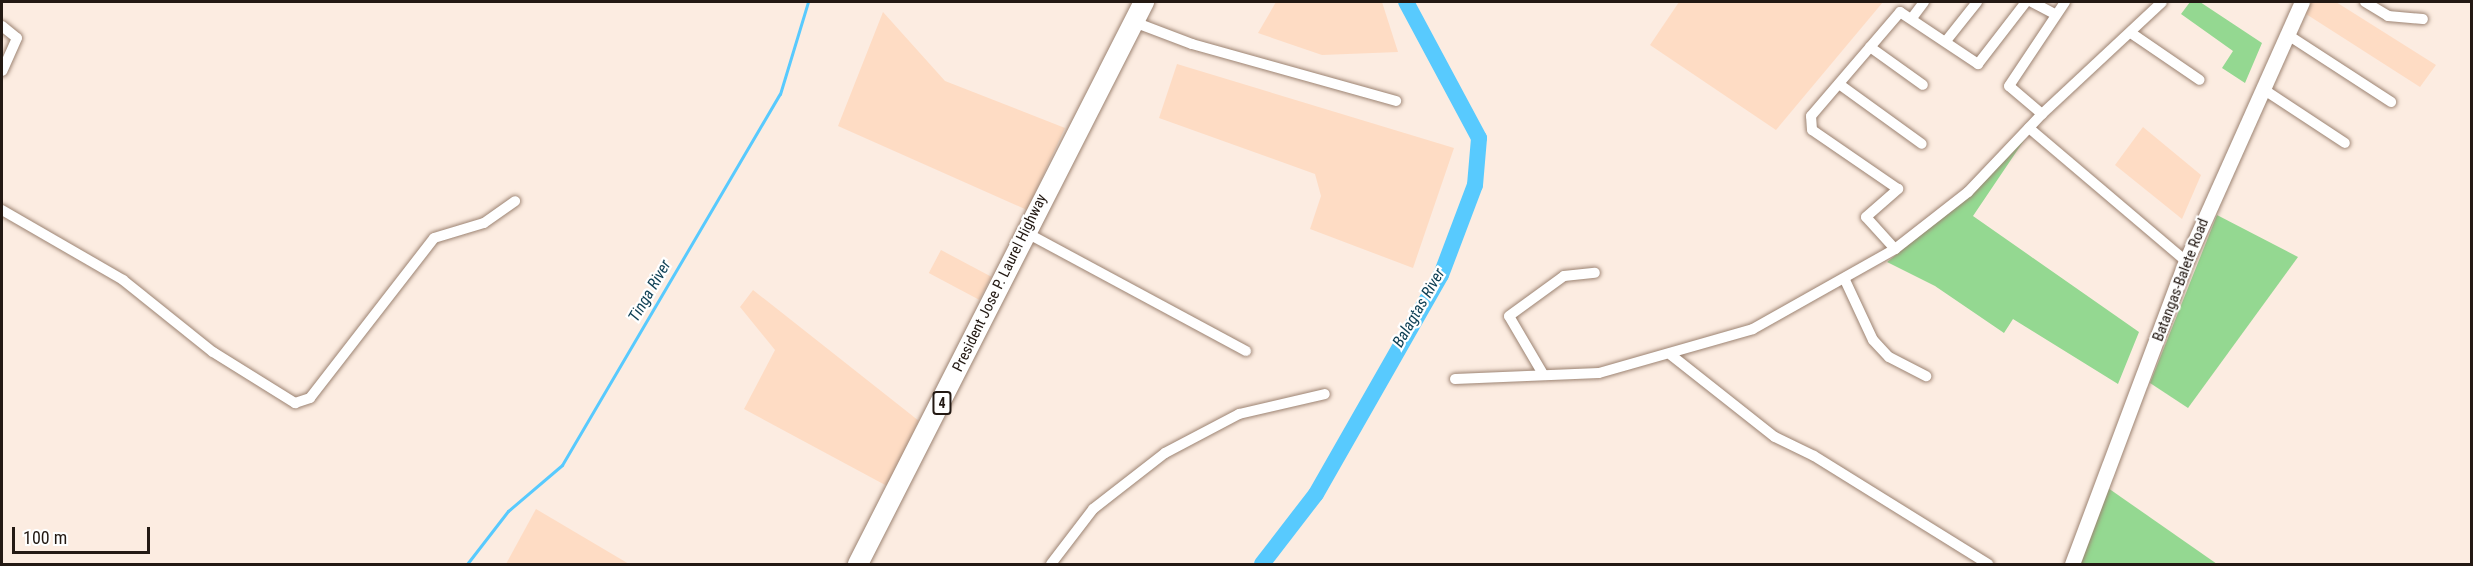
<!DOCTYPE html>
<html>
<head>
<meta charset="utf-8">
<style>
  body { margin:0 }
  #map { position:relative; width:2473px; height:566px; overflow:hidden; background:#fcece1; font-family:"Roboto Condensed",sans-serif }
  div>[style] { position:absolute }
  .built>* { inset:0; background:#fedcc4; transform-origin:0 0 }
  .green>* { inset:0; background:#94d891 }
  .stream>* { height:3px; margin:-1.5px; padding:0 1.5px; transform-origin:1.5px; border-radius:1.5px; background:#58cafe }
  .river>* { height:16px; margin:-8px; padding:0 8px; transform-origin:8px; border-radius:8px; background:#58cafe }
  .roads { filter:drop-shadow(0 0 2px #9c8372) drop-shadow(0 0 2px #9c8372) }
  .street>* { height:10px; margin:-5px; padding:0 5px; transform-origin:5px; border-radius:5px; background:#fff }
  .secondary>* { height:15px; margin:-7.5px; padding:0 7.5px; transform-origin:7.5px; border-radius:7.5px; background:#fff }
  .highway>* { height:20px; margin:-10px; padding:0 10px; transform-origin:10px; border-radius:10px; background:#fff }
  span { translate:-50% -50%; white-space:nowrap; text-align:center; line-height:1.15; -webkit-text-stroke:4.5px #fff; paint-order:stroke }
  .shield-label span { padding:2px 4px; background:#fff; border:2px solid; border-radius:4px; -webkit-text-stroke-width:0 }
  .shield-label { font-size:14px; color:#231913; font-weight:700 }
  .street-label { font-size:15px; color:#231913 }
  .water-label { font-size:16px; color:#0c3e53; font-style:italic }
  .frame { position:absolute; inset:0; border:3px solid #231913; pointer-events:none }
  .scale { position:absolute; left:12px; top:527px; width:138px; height:27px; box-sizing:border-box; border:3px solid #231913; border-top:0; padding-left:8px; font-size:18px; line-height:21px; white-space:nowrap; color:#231913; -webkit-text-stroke:4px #fff; paint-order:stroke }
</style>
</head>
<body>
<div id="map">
  <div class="built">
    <i style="clip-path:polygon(1276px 2px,1382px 2px,1398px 52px,1322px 55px,1258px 33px)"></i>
    <i style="clip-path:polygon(1679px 2px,1883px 2px,1776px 130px,1650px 45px)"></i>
    <i style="clip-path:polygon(2311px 2px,2336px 2px,2436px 65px,2420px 87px,2306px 14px)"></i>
    <i style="clip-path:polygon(883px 12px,945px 81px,1065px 128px,1027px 210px,838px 126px)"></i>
    <i style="clip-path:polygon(1177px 64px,1454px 148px,1413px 268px,1310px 229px,1321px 196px,1315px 174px,1159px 118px)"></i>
    <i style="clip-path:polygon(2143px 127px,2201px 175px,2182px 219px,2115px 165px)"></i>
    <i style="left:941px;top:250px;width:57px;height:26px;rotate:28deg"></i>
    <i style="clip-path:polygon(753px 290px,919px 421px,887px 486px,744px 409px,775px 350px,740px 307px)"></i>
    <i style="clip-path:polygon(536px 509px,629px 564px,506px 564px)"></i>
  </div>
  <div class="green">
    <i style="clip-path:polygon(2190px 2px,2200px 2px,2262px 43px,2245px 83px,2222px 68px,2233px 51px,2181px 14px)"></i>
    <i style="clip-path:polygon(2029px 133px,1973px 216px,2139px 332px,2118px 384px,2013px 319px,2004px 333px,1935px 286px,1887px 262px,1972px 194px)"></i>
    <i style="clip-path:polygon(2217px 215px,2298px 257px,2188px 408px,2150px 383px)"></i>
    <i style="clip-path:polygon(2108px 488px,2217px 564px,2080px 564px)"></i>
  </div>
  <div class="stream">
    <i style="left:467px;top:564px;width:67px;rotate:-52.3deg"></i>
    <i style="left:508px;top:511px;width:71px;rotate:-40.4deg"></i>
    <i style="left:562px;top:465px;width:430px;rotate:-59.6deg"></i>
    <i style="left:780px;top:94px;width:96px;rotate:-73.1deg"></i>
  </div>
  <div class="river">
    <i style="left:1262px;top:564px;width:88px;rotate:-52.4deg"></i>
    <i style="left:1316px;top:494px;width:252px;rotate:-60.3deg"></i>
    <i style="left:1441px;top:275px;width:96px;rotate:-69.3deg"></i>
    <i style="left:1475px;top:185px;width:47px;rotate:-85.1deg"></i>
    <i style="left:1479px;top:138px;width:154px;rotate:-118.2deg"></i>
  </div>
  <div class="roads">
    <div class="street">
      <i style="left:2032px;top:2px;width:27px;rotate:28deg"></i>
      <i style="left:2365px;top:2px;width:27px;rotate:31deg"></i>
      <i style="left:2388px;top:16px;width:35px;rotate:5deg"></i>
      <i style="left:1912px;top:18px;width:20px;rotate:-53deg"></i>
      <i style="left:1134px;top:22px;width:62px;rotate:20.8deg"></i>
      <i style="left:1192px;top:44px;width:212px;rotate:15.6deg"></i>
      <i style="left:2px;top:26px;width:19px;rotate:39deg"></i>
      <i style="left:17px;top:38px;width:36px;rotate:114deg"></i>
      <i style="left:2131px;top:33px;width:83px;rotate:34.3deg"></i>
      <i style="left:2288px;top:35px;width:123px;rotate:33deg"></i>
      <i style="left:1946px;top:41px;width:50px;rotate:-51.5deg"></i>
      <i style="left:1870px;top:47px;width:65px;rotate:35.6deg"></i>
      <i style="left:1839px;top:84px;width:102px;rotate:35.9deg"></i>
      <i style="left:2263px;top:89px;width:98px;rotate:33.4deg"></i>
      <i style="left:2042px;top:114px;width:43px;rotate:-139.7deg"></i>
      <i style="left:2009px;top:86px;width:101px;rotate:-56.3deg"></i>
      <i style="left:2029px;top:128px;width:206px;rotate:40.3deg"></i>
      <i style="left:2px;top:210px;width:140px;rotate:30deg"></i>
      <i style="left:123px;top:280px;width:115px;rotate:38.7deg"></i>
      <i style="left:213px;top:352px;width:97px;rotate:31.9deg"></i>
      <i style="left:295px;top:403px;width:16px;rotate:-18deg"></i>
      <i style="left:310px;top:398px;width:202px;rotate:-52.2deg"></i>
      <i style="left:434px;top:238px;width:52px;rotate:-16.7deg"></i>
      <i style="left:484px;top:223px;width:38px;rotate:-35deg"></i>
      <i style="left:1025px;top:232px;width:251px;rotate:28.3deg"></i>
      <i style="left:1895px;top:249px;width:43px;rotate:-132.2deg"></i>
      <i style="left:1866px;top:217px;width:43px;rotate:-41.2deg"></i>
      <i style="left:1898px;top:189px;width:104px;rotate:-145.5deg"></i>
      <i style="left:1812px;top:130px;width:14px;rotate:-94deg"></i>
      <i style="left:1811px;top:116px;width:137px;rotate:-49.4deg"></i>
      <i style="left:1900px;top:12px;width:94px;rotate:33.7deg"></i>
      <i style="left:1978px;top:64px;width:78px;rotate:-52.3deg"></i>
      <i style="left:1845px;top:280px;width:66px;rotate:65deg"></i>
      <i style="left:1873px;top:340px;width:23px;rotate:47deg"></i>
      <i style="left:1889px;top:357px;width:42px;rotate:27.2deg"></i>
      <i style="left:1671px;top:355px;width:132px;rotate:38.3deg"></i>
      <i style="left:1775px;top:437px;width:43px;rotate:26deg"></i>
      <i style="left:1814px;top:456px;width:205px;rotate:31.8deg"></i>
      <i style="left:1543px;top:374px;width:67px;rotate:-120.4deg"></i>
      <i style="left:1509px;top:316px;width:68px;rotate:-36deg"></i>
      <i style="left:1564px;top:276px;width:31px;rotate:-6deg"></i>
      <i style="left:1455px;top:379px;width:144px;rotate:-2.4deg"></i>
      <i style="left:1599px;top:373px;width:160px;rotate:-15.9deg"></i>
      <i style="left:1753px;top:329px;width:163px;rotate:-29.4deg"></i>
      <i style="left:1895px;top:249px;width:93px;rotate:-38deg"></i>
      <i style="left:1968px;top:192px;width:108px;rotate:-46.5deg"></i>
      <i style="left:2042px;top:114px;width:164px;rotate:-43deg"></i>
      <i style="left:1051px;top:564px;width:69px;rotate:-52.6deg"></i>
      <i style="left:1093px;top:509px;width:91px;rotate:-37.9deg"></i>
      <i style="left:1165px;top:453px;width:84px;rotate:-27.8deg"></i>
      <i style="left:1239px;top:414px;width:88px;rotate:-13.1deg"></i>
    </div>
    <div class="secondary">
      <i style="left:2072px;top:564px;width:324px;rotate:-69.4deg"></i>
      <i style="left:2186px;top:261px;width:284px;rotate:-65.9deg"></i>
    </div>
    <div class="highway">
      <i style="left:858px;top:564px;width:631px;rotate:-63.03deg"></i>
    </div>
  </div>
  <div class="shield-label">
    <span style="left:942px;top:403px">4</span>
  </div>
  <div class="street-label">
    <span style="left:2181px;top:280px;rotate:-69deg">Batangas-Balete Road</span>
    <span style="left:1000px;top:283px;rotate:-64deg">President Jose P. Laurel Highway</span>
  </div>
  <div class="water-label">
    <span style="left:650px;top:291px;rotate:-60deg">Tinga River</span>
    <span style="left:1419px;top:308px;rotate:-60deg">Balagtas River</span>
  </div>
  <div class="frame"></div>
  <div class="scale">100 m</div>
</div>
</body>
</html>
